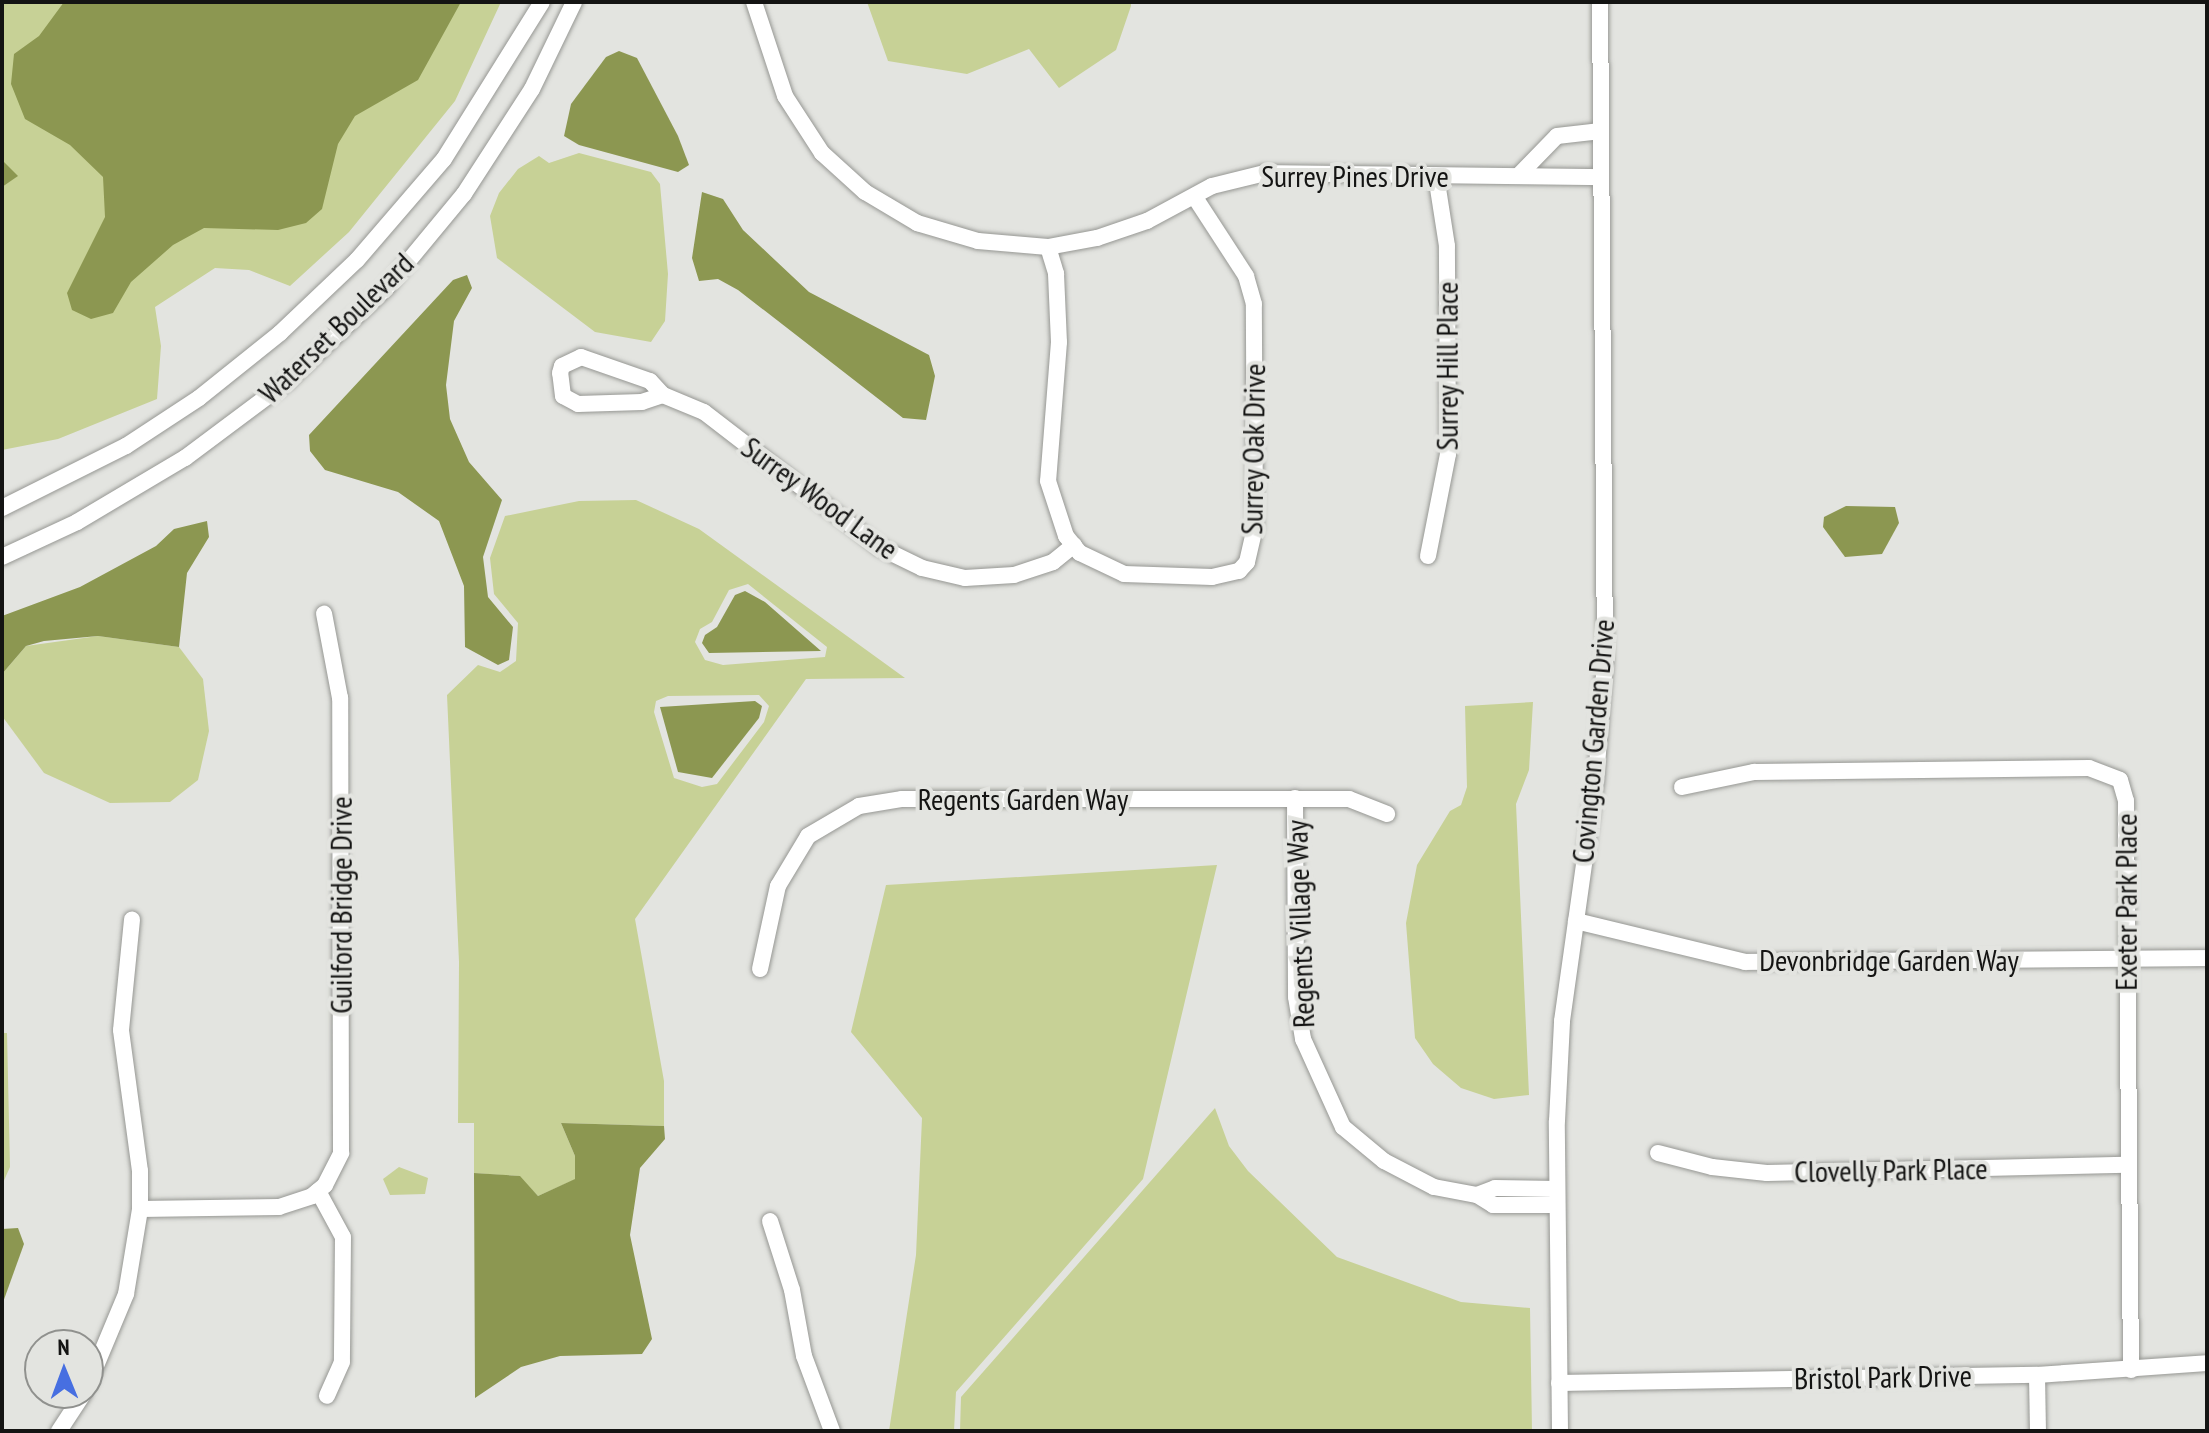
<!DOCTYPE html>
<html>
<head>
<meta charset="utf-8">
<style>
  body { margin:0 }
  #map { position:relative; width:2209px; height:1433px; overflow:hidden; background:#e3e4e0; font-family:"PT Sans Narrow",sans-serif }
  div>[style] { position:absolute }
  .green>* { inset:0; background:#c7d196 }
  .water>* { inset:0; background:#8c9751 }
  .roads { filter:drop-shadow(0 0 2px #969793) drop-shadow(0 0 2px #969793) }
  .minor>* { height:16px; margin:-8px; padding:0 8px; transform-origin:8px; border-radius:8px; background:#fff }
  span { translate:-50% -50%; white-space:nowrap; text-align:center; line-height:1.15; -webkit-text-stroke:8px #e3e4e0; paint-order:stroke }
  .street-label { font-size:30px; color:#141413 }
  .frame { position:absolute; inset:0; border:4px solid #141413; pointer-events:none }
  .north { position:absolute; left:24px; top:1329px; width:80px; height:80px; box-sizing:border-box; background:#e3e4e0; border:2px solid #90918e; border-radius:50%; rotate:359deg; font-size:22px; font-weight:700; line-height:32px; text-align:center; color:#141413 }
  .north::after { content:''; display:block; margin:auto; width:28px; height:36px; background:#476fe1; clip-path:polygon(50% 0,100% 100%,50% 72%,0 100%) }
</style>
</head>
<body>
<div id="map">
  <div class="green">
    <i style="clip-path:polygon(2px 2px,501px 2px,455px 101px,349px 232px,290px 286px,249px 270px,215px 268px,155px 307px,161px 346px,157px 399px,58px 439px,2px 450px)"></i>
    <i style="clip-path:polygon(867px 2px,1131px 2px,1131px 6px,1116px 50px,1059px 88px,1029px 49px,967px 74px,888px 61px)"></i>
    <i style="clip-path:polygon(579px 153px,651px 172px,660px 184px,668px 274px,665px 321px,651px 342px,595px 332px,497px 258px,490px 216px,499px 193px,518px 169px,539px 156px,549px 163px)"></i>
    <i style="clip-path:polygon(evenodd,636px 500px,699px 529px,905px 678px,806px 679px,635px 919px,664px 1081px,664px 1126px,561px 1123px,575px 1156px,576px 1179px,538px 1196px,519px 1176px,474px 1173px,474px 1123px,458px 1123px,459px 962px,447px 695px,478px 665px,500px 672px,516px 661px,518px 623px,494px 594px,490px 558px,505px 516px,579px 501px,636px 500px,748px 584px,827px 647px,825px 657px,723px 665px,705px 660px,695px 642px,700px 629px,712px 622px,729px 590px,748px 584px,636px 500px,759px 695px,769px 706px,764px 722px,717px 784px,702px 787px,674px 778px,654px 712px,656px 701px,668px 696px,759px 695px)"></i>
    <i style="clip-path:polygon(98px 636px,179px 647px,203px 679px,209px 731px,198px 780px,170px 802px,110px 803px,44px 773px,2px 716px,2px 674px,26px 646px)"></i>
    <i style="clip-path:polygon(1533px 702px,1529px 770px,1516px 804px,1529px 1095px,1494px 1099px,1461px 1088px,1433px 1064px,1415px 1038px,1406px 923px,1417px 865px,1450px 811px,1461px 805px,1467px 787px,1465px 706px)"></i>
    <i style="clip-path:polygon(1217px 865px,1143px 1179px,956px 1392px,954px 1431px,889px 1431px,916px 1255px,922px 1118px,851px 1032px,886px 885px)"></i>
    <i style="clip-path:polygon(2px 1033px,7px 1033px,10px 1167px,2px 1185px)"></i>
    <i style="clip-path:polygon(1215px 1108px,1229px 1146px,1248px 1171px,1337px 1257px,1461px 1302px,1530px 1308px,1532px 1431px,960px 1431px,961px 1397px)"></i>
    <i style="clip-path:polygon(399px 1167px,428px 1178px,425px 1194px,390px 1195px,383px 1179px)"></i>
  </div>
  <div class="water">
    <i style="clip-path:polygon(64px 2px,461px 2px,418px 80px,355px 116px,338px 144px,322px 209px,306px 223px,278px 230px,204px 228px,173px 245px,131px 282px,113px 313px,91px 319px,72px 310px,67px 293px,105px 217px,103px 177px,70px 145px,25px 119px,11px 84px,14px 54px,39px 36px)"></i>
    <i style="clip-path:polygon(619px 51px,637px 58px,678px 136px,689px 165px,678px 172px,579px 145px,564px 136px,571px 104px,606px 57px)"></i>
    <i style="clip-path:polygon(2px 160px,18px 176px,2px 187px)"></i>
    <i style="clip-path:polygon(702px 192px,723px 199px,743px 230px,809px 292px,929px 355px,935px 376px,926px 420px,903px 418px,738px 290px,718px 279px,699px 281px,692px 258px)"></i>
    <i style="clip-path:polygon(467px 275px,472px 288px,454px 321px,446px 385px,450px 419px,469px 462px,502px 500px,483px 557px,488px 597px,513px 627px,509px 660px,498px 665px,465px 647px,464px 586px,439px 521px,398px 492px,325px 470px,310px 451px,309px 435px,453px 280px)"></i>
    <i style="clip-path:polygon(1846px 506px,1895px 507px,1899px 523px,1882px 554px,1845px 557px,1823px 527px,1824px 517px)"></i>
    <i style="clip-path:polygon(207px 521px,209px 537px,187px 573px,179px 647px,98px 636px,44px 641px,26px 646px,2px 674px,2px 616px,80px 587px,156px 546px,174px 529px)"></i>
    <i style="clip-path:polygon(745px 591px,765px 602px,821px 651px,709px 653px,702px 643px,705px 635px,717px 627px,735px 595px)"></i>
    <i style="clip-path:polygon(755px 701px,762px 706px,759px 718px,712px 778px,678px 772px,660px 707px)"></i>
    <i style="clip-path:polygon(561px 1123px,664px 1126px,665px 1139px,640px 1168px,630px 1235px,652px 1339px,642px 1354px,560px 1356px,521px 1367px,475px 1398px,474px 1173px,520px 1176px,538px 1196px,575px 1179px,575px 1156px)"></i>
    <i style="clip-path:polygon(18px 1228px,24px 1244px,2px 1305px,2px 1229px)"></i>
  </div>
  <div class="roads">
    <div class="minor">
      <i style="left:754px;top:2px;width:99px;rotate:71.7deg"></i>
      <i style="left:785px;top:96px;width:68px;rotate:57deg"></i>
      <i style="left:822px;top:153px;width:58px;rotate:42.2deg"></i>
      <i style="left:865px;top:192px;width:61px;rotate:30.8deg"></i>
      <i style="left:917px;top:223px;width:64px;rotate:16.4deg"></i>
      <i style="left:978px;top:241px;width:70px;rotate:4.9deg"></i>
      <i style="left:1048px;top:247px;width:50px;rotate:-10.4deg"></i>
      <i style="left:1097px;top:238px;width:53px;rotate:-18.8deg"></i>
      <i style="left:1147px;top:221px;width:74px;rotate:-28.3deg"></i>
      <i style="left:1212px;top:186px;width:55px;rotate:-13.8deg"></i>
      <i style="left:1265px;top:173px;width:336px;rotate:0.7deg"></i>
      <i style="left:1520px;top:174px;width:53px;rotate:-45.8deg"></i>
      <i style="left:1557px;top:136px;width:44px;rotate:-6.5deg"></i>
      <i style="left:1048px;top:247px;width:28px;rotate:73deg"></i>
      <i style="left:1056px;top:274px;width:68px;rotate:87.5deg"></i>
      <i style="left:1059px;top:342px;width:139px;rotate:94.5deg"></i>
      <i style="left:1048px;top:481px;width:58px;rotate:71.9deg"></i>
      <i style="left:1066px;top:536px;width:22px;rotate:51deg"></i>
      <i style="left:1080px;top:553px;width:49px;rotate:25.5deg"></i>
      <i style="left:1124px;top:574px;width:88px;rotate:2deg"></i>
      <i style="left:1212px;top:577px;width:28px;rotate:-13deg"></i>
      <i style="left:1239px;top:571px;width:12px;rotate:-48deg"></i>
      <i style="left:1247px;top:562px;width:35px;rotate:-77deg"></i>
      <i style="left:1255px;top:528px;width:224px;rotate:-90.3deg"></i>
      <i style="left:1254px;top:304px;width:29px;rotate:-106deg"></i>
      <i style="left:1246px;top:276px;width:95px;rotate:-123deg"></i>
      <i style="left:663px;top:395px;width:22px;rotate:162deg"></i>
      <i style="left:642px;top:402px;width:64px;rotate:178.2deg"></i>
      <i style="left:578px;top:404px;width:17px;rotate:-152deg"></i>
      <i style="left:563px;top:396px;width:23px;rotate:-97deg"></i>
      <i style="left:560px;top:373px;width:7px;rotate:-74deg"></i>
      <i style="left:562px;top:366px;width:21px;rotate:-25deg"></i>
      <i style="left:581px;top:357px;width:73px;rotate:19.2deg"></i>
      <i style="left:650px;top:381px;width:19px;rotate:47deg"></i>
      <i style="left:663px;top:395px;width:44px;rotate:22.5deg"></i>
      <i style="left:704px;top:412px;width:221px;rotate:37.6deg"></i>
      <i style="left:879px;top:547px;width:48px;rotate:26deg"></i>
      <i style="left:922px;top:568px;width:44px;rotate:13.1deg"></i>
      <i style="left:965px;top:578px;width:49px;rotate:-3.5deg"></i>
      <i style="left:1014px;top:575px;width:41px;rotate:-18.4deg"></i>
      <i style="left:1053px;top:562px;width:27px;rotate:-39deg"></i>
      <i style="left:2px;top:508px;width:139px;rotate:-26.6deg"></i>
      <i style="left:126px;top:446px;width:87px;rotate:-33.3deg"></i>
      <i style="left:199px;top:398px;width:104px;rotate:-38.7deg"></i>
      <i style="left:280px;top:333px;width:106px;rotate:-43.5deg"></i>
      <i style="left:357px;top:260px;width:133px;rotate:-49.3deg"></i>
      <i style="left:444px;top:159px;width:185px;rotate:-58deg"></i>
      <i style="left:1428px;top:556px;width:104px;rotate:-78.9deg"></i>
      <i style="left:1448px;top:454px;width:208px;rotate:-90.3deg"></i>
      <i style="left:1447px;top:246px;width:71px;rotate:-98.9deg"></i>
      <i style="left:2px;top:557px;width:83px;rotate:-25deg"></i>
      <i style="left:77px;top:522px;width:126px;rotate:-30.7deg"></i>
      <i style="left:185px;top:458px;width:129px;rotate:-36.8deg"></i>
      <i style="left:288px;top:381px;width:137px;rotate:-43.5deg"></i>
      <i style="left:387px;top:287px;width:121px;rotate:-50.4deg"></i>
      <i style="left:464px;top:194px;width:125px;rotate:-57.1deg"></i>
      <i style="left:532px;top:89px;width:97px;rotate:-64.2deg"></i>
      <i style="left:1682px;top:787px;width:74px;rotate:-11.8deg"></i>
      <i style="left:1754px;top:772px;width:335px;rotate:-0.7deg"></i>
      <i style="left:2089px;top:768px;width:33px;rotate:21deg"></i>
      <i style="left:2120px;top:780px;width:22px;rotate:74deg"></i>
      <i style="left:2126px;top:801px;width:569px;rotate:89.5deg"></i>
      <i style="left:1295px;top:798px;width:199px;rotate:89.7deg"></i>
      <i style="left:1296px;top:997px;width:43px;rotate:80.5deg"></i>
      <i style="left:1303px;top:1039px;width:97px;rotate:65.6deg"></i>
      <i style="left:1343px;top:1127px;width:53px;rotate:39.7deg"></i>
      <i style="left:1384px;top:1161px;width:56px;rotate:27.5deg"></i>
      <i style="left:1434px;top:1187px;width:44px;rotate:10.5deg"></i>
      <i style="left:1477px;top:1195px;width:19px;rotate:32deg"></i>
      <i style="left:1493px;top:1205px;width:64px"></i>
      <i style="left:1576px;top:921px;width:174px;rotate:13.6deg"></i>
      <i style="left:1745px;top:962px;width:462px;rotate:-0.5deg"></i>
      <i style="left:760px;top:969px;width:85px;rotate:-77.8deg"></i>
      <i style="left:778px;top:886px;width:58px;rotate:-59deg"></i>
      <i style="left:808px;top:836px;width:59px;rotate:-30.5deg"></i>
      <i style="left:859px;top:806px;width:44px;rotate:-9.2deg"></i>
      <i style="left:902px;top:799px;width:447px"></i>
      <i style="left:1349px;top:799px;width:41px;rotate:21.5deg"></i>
      <i style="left:1658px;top:1153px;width:56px;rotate:14.5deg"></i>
      <i style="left:1712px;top:1167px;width:55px;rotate:6.2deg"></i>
      <i style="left:1767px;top:1173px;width:359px;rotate:-1.3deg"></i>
      <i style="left:318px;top:1191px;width:52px;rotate:61.5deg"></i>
      <i style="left:343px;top:1237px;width:125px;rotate:90.5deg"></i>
      <i style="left:342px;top:1362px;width:37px;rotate:114deg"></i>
      <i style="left:1477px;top:1195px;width:19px;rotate:-21deg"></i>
      <i style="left:1495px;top:1188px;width:62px;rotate:0.9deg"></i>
      <i style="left:140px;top:1209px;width:139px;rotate:-0.8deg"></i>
      <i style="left:279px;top:1207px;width:35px;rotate:-18deg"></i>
      <i style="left:312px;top:1196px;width:17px;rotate:-40deg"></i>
      <i style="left:325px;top:1185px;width:36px;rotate:-63deg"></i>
      <i style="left:341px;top:1153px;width:455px;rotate:-90.1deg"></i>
      <i style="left:340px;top:698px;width:86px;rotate:-100.7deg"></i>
      <i style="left:770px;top:1221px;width:72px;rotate:72.3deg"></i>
      <i style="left:792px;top:1290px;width:67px;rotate:79.7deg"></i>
      <i style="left:804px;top:1356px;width:80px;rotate:69.5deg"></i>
      <i style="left:2037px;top:1375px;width:56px;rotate:89deg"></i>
      <i style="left:1559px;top:1383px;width:478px;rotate:-1deg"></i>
      <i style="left:2037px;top:1375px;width:170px;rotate:-4deg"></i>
      <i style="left:88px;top:1385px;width:99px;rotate:-67.3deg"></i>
      <i style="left:126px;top:1294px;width:86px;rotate:-80.6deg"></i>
      <i style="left:140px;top:1209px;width:38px;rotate:-90deg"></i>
      <i style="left:140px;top:1171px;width:142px;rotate:-97.7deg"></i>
      <i style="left:121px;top:1030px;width:111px;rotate:-84.3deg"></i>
      <i style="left:59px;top:1431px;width:45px;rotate:-56.7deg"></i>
      <i style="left:1560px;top:1431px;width:310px;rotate:-90.6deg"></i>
      <i style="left:1557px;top:1121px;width:100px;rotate:-87.1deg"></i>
      <i style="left:1562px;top:1021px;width:244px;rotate:-82deg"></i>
      <i style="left:1596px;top:779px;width:118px;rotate:-85.6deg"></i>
      <i style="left:1605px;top:661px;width:659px;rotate:-90.43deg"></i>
    </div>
  </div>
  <div class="street-label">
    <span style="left:1355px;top:176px">Surrey Pines Drive</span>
    <span style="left:336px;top:328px;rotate:-44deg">Waterset Boulevard</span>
    <span style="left:1447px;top:366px;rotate:-90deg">Surrey Hill Place</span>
    <span style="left:1253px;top:449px;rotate:-89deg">Surrey Oak Drive</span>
    <span style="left:820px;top:498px;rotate:36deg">Surrey Wood Lane</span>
    <span style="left:1593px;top:741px;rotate:-85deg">Covington Garden Drive</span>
    <span style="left:1023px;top:799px">Regents Garden Way</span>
    <span style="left:2126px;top:902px;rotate:-90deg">Exeter Park Place</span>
    <span style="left:341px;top:905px;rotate:-90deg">Guilford Bridge Drive</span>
    <span style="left:1300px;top:924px;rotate:-92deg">Regents Village Way</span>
    <span style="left:1889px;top:960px">Devonbridge Garden Way</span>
    <span style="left:1891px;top:1170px;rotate:-1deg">Clovelly Park Place</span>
    <span style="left:1883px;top:1377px;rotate:-1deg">Bristol Park Drive</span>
  </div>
  <div class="frame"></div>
  <div class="north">N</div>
</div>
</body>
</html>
